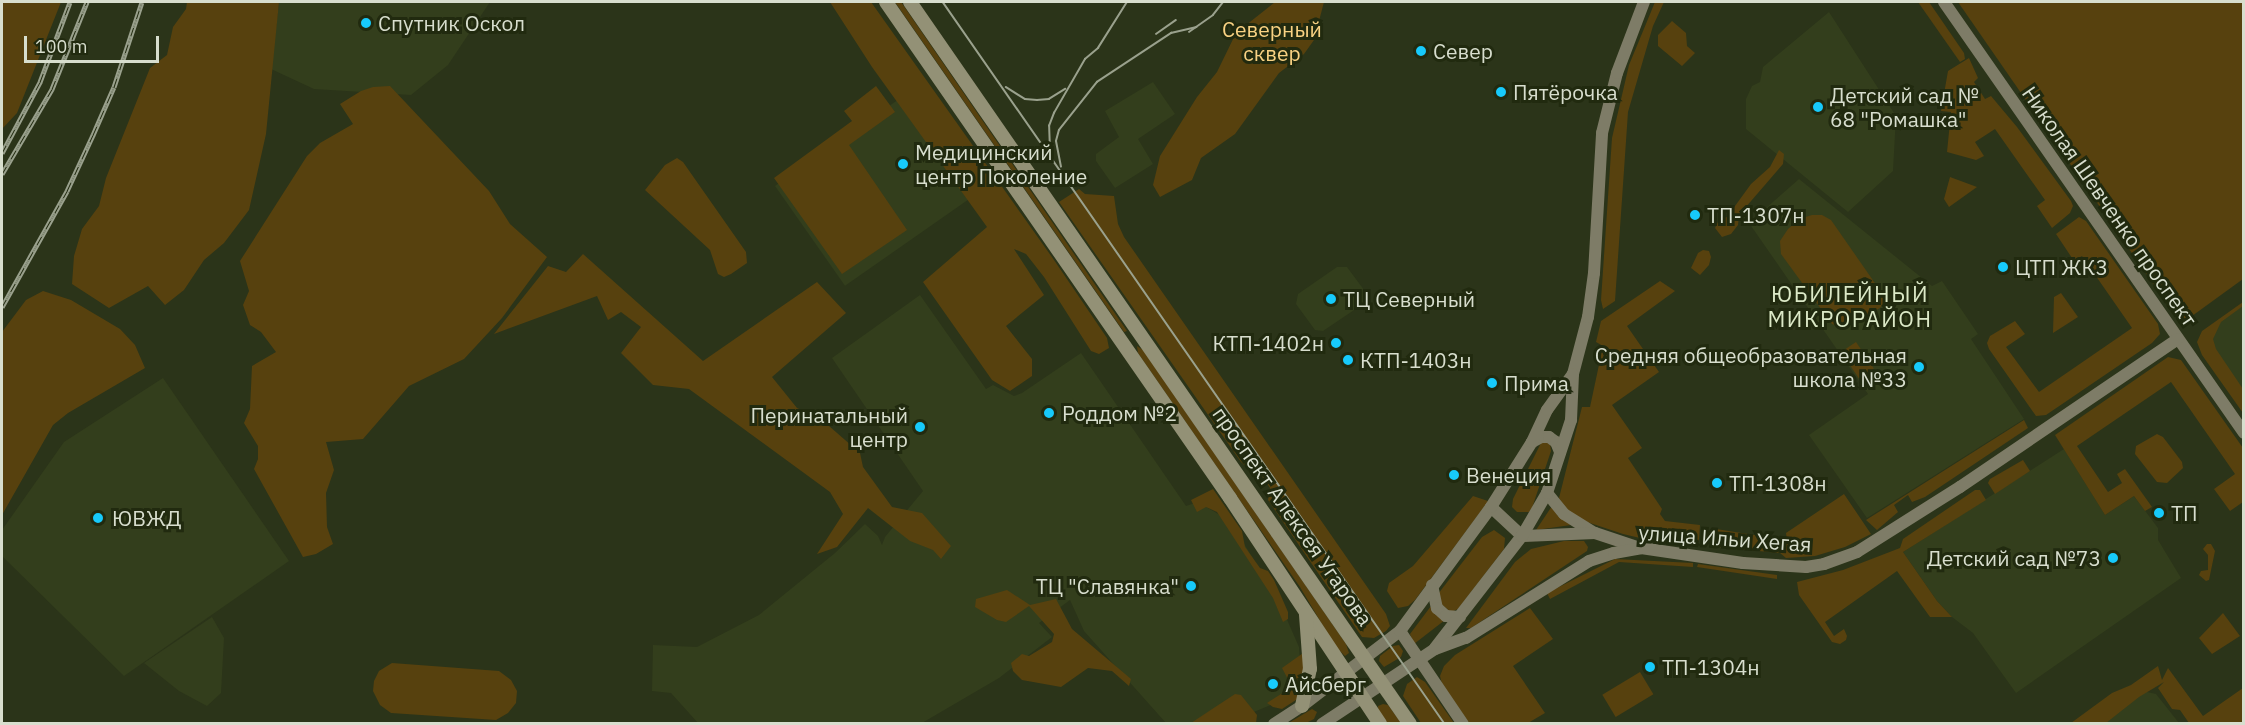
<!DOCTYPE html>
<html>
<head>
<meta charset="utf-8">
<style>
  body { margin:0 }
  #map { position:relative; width:2245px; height:725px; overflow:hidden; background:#2b3419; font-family:"IBM Plex Sans",sans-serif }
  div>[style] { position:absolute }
  .built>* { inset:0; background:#333e1c; transform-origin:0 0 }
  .green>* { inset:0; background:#57410e; transform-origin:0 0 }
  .secondary>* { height:12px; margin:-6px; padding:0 6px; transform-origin:6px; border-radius:6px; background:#7e7c67 }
  .primary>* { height:14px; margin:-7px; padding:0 7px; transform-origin:7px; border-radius:7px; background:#939176 }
  .tram>* { height:1.5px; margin:-0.75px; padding:0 0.75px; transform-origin:0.75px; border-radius:0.75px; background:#9aa18d }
  .rail>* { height:5px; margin-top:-2.5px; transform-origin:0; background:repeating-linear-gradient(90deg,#212a0f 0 9px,#9aa18d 0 18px); box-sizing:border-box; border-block:2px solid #9aa18d }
  .dots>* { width:16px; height:16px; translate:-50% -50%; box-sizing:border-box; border:3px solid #212a0f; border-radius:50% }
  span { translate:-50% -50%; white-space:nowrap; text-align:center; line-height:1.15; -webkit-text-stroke:6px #212a0f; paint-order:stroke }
  .poi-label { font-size:21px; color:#d8dece }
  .left { translate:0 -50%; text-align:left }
  .right { translate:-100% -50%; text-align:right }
  .park-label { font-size:21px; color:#f9d283 }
  .street-label { font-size:21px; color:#d8dece }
  .neighbourhood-label { font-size:22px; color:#dce9c7; letter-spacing:1.5px }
  .frame { position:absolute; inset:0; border:3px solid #d8dece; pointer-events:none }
  .scale { position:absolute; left:24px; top:36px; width:135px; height:27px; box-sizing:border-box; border:3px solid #d8dece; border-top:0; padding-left:8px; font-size:18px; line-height:21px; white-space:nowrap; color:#d8dece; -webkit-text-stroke:4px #212a0f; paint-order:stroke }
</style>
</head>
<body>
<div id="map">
  <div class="built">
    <i style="clip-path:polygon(279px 2px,490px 2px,448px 65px,411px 95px,314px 89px,271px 69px)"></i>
    <i style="clip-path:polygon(1829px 12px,1896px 116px,1893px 171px,1848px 212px,1746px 129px,1746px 99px,1752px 86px,1760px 82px,1763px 67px)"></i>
    <i style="clip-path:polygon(1153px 82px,1175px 114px,1138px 139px,1153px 164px,1115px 188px,1096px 161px,1096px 154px,1119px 137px,1105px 111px)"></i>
    <i style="left:902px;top:97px;width:122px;height:155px;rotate:55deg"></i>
    <i style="clip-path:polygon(1799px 179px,1932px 286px,1942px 281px,1978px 334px,1971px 339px,2024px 419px,1867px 518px,1809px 435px,1868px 394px,1749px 223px)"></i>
    <i style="clip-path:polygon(1337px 267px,1347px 267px,1367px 294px,1366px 302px,1323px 331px,1315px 330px,1296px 304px,1298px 294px)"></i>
    <i style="clip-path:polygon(920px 295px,986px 389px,993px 385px,1014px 396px,1022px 393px,1081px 353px,1186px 506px,1198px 502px,1230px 521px,1278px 599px,1299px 647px,1301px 673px,1278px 702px,1227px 723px,1166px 723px,1084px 631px,1070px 600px,1039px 623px,1052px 637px,999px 678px,922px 723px,698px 723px,671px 693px,652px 691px,653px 645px,697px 647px,759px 615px,835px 553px,865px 524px,878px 536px,882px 545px,885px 537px,923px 491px,832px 358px)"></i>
    <i style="clip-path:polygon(2243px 304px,2243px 400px,2210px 352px,2209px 329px)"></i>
    <i style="clip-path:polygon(163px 378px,289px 561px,124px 676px,2px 556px,2px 530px,64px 442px)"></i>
    <i style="clip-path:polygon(2064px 449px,2105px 515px,2134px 496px,2158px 528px,2158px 540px,2181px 578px,2016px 693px,1973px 633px,1952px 617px,1937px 601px,1903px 552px)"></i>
    <i style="clip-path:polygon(212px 617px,224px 638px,221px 693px,207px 706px,179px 691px,144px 663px)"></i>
    <i style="clip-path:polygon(2143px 691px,2156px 694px,2179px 723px,2101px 724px)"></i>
  </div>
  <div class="green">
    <i style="clip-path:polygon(2px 2px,61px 2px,17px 113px,2px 129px)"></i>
    <i style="clip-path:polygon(187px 2px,279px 2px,266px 134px,249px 210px,224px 243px,204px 260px,184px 290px,165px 305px,148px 286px,109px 308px,72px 284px,74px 256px,82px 229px,99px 206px,106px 178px,150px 68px,167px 55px,173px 27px,186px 9px)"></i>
    <i style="clip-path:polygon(830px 2px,871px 2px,1054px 260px,1107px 338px,1109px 348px,1099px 354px,1091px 351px,1044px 277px,1026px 254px,1014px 249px,1044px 295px,1006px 326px,1032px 359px,1032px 376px,1010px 391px,992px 380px,923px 282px,987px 227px,872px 67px)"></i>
    <i style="clip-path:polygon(895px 2px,901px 2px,1127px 331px,1124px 332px)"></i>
    <i style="clip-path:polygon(1275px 2px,1324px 2px,1314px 40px,1304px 54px,1279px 73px,1235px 134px,1201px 158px,1192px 180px,1160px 197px,1153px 185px,1160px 156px,1197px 97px,1217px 72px,1236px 33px)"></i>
    <i style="clip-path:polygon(1655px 2px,1664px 2px,1653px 26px,1628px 112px,1615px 301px,1603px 309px,1601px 300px,1612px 138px,1629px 65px)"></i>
    <i style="clip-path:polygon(1918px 2px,1929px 2px,1964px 53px,1965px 59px,1960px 62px)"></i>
    <i style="clip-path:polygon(1958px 2px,2243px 2px,2243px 279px,2181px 324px)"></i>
    <i style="clip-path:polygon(1672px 21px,1686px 33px,1687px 46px,1695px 53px,1682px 66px,1658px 46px,1658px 35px)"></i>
    <i style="clip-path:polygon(1969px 58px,1978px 78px,1974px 82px,1985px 99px,1991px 96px,2017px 127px,2071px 201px,2073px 206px,2070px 213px,2052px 228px,2037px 206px,2045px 200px,1995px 129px,1975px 142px,1984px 156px,1976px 160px,1947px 152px,1951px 112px,1941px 111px,1948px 71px)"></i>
    <i style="clip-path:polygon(390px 86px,489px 191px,510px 224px,547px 257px,502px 318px,464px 359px,409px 386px,363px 439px,326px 442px,334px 470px,326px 493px,327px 527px,333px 544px,316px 554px,303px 557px,254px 469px,258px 459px,258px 446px,244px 423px,250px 409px,252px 366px,276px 352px,261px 332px,250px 325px,243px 305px,249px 291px,240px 261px,307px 156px,320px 143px,353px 124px,340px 104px,361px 91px,373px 87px)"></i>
    <i style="clip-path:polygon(876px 86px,895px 112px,849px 145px,907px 230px,842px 274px,774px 178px,852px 121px,844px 111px)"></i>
    <i style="clip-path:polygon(1779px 150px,1784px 154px,1783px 164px,1739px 215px,1738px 225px,1731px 234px,1722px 237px,1715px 228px,1719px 220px,1727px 217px,1751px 184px,1770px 167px)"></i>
    <i style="clip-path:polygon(677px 158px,683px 162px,746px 252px,747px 263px,731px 274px,724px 277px,718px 274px,710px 250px,645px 190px,665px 165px)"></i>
    <i style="clip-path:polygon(1950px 177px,1977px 187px,1949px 207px,1944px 199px)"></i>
    <i style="clip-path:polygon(1079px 189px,1085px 194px,1114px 196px,1118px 224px,1124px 237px,1386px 614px,1390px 626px,1386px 631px,1374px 638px,1362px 637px,1268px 500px,1270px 488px,1258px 469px,1251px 471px,1241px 462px,1148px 329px,1059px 202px)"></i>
    <i style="clip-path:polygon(1812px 215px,1822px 215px,1831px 220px,1886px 299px,1880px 308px,1842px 328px,1832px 324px,1781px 254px,1780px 241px,1788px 229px,1799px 219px)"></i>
    <i style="clip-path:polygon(2079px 217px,2086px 221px,2158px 324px,2160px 334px,2152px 343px,2046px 415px,2036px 416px,1989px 349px,1987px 343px,1990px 336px,2015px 321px,2025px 334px,2006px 347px,2039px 392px,2132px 328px,2082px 256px,2074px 261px,2056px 234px)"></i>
    <i style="clip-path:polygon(1703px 250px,1709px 251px,1711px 257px,1709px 265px,1700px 275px,1691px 268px,1698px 253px)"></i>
    <i style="clip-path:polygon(583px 254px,703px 361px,817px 282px,846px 313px,772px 377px,797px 408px,821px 419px,860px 453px,863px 467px,892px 507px,922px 513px,951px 546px,941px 559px,933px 550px,910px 541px,868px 508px,837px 547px,817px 554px,843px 514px,830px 492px,689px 389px,653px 385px,621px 353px,641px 327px,621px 312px,608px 320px,597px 296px,494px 334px,548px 266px,566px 272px)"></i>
    <i style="clip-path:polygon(1660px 281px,1675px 291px,1627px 326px,1659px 372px,1612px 405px,1642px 448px,1628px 458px,1662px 509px,1660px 514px,1665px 521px,1700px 525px,1699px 540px,1696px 544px,1674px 542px,1673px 534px,1641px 530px,1640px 538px,1623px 534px,1587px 522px,1567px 511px,1559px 498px,1582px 407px,1590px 407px,1603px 346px,1596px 342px,1601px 321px)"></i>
    <i style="clip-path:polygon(43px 291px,71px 300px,120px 329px,135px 345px,145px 368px,68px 413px,53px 425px,2px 515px,2px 332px,26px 300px)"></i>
    <i style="clip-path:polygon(2061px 293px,2078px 317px,2053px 333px,2054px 297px)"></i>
    <i style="clip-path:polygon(2243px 302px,2243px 306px,2221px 322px,2213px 339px,2216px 349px,2243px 389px,2243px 413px,2202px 355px,2197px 342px,2202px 331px)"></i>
    <i style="left:1856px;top:342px;width:32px;height:18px;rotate:56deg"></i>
    <i style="clip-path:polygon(1137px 346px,1143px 350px,1346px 644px,1349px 653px,1345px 656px,1335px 646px,1300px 587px,1138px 353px)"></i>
    <i style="clip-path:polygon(2168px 357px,2181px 360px,2243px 448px,2243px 502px,2230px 511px,2214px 489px,2235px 474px,2171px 382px,2077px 446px,2108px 492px,2122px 483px,2117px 474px,2125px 469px,2152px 507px,2145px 511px,2134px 496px,2105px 515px,2055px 435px)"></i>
    <i style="clip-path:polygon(2024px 420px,2028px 428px,1925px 497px,1912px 502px,1908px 495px,1894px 505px,1898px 512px,1877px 530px,1866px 520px)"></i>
    <i style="clip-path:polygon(2157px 434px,2163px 437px,2182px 462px,2183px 468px,2167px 483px,2157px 482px,2135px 454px,2136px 446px)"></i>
    <i style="clip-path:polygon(1546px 441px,1550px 444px,1551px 451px,1532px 508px,1529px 512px,1517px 512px,1512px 507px,1513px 499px,1541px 443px)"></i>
    <i style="clip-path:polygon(2023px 460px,2030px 471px,1995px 494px,1988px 483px,1990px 479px)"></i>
    <i style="clip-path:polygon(1213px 489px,1242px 531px,1245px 547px,1260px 568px,1268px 571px,1274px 580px,1288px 612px,1288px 619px,1283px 622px,1273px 598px,1217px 512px,1206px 507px,1197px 512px,1191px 500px)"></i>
    <i style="clip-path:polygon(1975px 490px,1980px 490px,1986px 500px,1903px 552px,1937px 601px,1952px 617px,1930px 617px,1897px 571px,1825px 622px,1834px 636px,1844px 629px,1847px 636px,1846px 640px,1840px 644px,1832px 642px,1799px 595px,1797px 582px,1843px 570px,1900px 548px,1903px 539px)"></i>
    <i style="clip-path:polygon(1844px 494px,1871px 534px,1845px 547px,1815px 556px,1786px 558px,1780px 553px,1716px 547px,1716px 529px,1787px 540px,1786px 533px)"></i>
    <i style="clip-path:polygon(1473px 496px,1488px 501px,1484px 507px,1415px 600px,1408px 606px,1398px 608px,1387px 591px,1389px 583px,1413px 566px)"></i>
    <i style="clip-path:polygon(1552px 506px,1558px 516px,1571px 525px,1536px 530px)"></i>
    <i style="clip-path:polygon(1494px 530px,1505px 538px,1504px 549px,1458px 609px,1451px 612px,1438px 602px,1438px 594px,1482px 537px)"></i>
    <i style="clip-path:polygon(1564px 541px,1584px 541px,1588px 547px,1587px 551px,1471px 628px,1466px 628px,1515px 562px,1531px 549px)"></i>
    <i style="clip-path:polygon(2207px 544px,2211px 544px,2215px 551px,2209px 580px,2206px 581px,2199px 575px,2201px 571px,2208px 570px,2208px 555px,2203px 549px)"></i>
    <i style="clip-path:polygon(1615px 559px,1693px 563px,1693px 567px,1619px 562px,1550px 599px,1547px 593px)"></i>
    <i style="clip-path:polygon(1698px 564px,1777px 575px,1777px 579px,1697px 567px)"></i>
    <i style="clip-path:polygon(1007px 590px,1030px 605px,1056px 599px,1072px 629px,1131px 679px,1129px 686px,1112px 671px,1088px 668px,1061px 687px,1022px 680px,1013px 671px,1011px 663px,1022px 654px,1029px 656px,1052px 642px,1054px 634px,1029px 606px,1006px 622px,997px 620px,975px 607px,976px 599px)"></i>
    <i style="clip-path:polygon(1431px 606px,1445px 620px,1414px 644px,1410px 634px)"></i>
    <i style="clip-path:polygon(1530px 608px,1553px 639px,1513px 666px,1545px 713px,1528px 723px,1469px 723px,1442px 684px,1440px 676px,1444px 666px,1455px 655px)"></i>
    <i style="clip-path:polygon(2223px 613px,2240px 636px,2212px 654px,2199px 638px)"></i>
    <i style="clip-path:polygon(1399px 645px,1403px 651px,1401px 657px,1384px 667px,1379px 661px,1380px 656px,1393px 646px)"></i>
    <i style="clip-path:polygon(1306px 651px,1299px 698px,1282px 709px,1273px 707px,1267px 703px,1292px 687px,1282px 668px)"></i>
    <i style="clip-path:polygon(392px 663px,499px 671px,511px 680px,517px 691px,516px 703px,508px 713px,496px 720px,391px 713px,380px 705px,373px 691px,374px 681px,379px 671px)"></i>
    <i style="clip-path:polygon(2158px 666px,2162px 680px,2168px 668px,2203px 716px,2243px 688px,2243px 723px,2189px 723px,2180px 710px,2172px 709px,2158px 688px,2164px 682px,2139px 697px,2106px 723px,2071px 723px,2112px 693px,2131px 685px)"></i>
    <i style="left:1640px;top:672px;width:26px;height:44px;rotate:59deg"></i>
    <i style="clip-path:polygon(1417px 677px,1425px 682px,1454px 723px,1421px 723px,1403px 696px,1407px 684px)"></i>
    <i style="clip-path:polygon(1235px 694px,1241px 695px,1257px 715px,1256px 723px,1191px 723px)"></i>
    <i style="clip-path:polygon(1383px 704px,1388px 705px,1401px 723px,1387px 723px,1378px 710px,1378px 706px)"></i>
    <i style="clip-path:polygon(1312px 709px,1317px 712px,1314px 719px,1306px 723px,1287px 724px)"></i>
  </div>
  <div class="secondary">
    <i style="left:1944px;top:2px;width:525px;rotate:55.16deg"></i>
    <i style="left:1532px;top:442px;width:10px;rotate:-29deg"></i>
    <i style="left:1541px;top:437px;width:8px"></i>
    <i style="left:1549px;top:437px;width:9px;rotate:36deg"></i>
    <i style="left:1556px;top:442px;width:11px;rotate:68deg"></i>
    <i style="left:1547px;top:493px;width:27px;rotate:51deg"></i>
    <i style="left:1564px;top:514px;width:36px;rotate:32deg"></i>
    <i style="left:1595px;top:533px;width:44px;rotate:18.4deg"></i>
    <i style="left:1491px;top:507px;width:42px;rotate:43.1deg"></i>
    <i style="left:1522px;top:536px;width:73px;rotate:-2.4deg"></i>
    <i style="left:1432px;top:585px;width:24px;rotate:78deg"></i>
    <i style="left:1437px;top:608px;width:12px;rotate:42deg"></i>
    <i style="left:1446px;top:616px;width:14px;rotate:4deg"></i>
    <i style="left:1400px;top:631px;width:112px;rotate:55.9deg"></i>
    <i style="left:1435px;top:648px;width:142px;rotate:-52.2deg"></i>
    <i style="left:1522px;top:536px;width:50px;rotate:-59.8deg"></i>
    <i style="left:1547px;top:493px;width:77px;rotate:-71.8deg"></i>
    <i style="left:1571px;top:420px;width:46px;rotate:-87.5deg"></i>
    <i style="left:1573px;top:374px;width:59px;rotate:-75.3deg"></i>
    <i style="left:1588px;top:317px;width:44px;rotate:-82.2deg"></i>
    <i style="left:1594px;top:273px;width:140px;rotate:-86.7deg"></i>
    <i style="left:1602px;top:133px;width:62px;rotate:-76deg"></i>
    <i style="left:1617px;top:73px;width:76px;rotate:-69.2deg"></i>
    <i style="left:1274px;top:724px;width:33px;rotate:-33deg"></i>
    <i style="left:1302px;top:706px;width:123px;rotate:-37.4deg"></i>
    <i style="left:1400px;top:631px;width:154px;rotate:-53.7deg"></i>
    <i style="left:1491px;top:507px;width:77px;rotate:-57.8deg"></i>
    <i style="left:1532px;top:442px;width:35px;rotate:-65deg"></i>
    <i style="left:1547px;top:410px;width:44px;rotate:-54.2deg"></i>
    <i style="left:1322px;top:724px;width:136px;rotate:-33.6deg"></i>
    <i style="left:1435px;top:649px;width:33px;rotate:-20deg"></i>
    <i style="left:1466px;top:638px;width:145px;rotate:-32deg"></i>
    <i style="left:1589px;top:561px;width:26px;rotate:-18deg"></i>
    <i style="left:1614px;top:553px;width:27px;rotate:-10deg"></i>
    <i style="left:1641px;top:548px;width:103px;rotate:8.4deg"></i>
    <i style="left:1743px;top:563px;width:63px;rotate:3.6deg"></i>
    <i style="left:1806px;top:567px;width:18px;rotate:-9deg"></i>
    <i style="left:1824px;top:564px;width:35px;rotate:-20deg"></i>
    <i style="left:1857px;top:552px;width:122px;rotate:-32.3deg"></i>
    <i style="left:1960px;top:487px;width:263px;rotate:-34.2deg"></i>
  </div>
  <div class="primary">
    <i style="left:886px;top:2px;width:604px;rotate:55.26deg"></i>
    <i style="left:1230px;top:498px;width:271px;rotate:56.4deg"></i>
    <i style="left:910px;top:2px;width:878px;rotate:55.3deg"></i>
    <i style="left:1302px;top:706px;width:38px;rotate:-78deg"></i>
    <i style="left:1310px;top:669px;width:55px;rotate:-94.2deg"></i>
  </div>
  <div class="tram">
    <i style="left:943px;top:2px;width:879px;rotate:55.19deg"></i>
    <i style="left:1189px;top:32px;width:29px;rotate:-35deg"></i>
    <i style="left:1213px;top:15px;width:16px;rotate:-52deg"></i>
    <i style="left:1156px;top:34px;width:24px;rotate:-35deg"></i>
    <i style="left:1006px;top:87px;width:22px;rotate:32deg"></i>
    <i style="left:1025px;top:99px;width:12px;rotate:5deg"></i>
    <i style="left:1037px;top:100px;width:12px;rotate:-5deg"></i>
    <i style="left:1049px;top:99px;width:19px;rotate:-32deg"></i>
    <i style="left:1050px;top:151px;width:25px;rotate:-92deg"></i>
    <i style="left:1049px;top:126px;width:14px;rotate:-69deg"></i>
    <i style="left:1054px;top:113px;width:62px;rotate:-60.1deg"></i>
    <i style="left:1085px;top:59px;width:17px;rotate:-40deg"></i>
    <i style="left:1098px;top:48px;width:54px;rotate:-57.8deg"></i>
    <i style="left:1061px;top:167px;width:26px;rotate:-101deg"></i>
    <i style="left:1056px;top:141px;width:11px;rotate:-75deg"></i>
    <i style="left:1059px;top:130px;width:61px;rotate:-51.6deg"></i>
    <i style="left:1097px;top:82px;width:89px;rotate:-33.5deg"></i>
    <i style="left:1171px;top:33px;width:26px;rotate:-13deg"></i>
  </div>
  <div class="rail">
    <i style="left:2px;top:153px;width:81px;rotate:-61.8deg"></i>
    <i style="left:40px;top:82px;width:85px;rotate:-69.4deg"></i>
    <i style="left:2px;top:174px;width:99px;rotate:-59.5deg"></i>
    <i style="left:52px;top:89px;width:94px;rotate:-68.1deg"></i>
    <i style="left:2px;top:307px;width:133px;rotate:-60.7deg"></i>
    <i style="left:67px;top:191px;width:62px;rotate:-65.1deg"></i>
    <i style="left:93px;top:135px;width:52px;rotate:-66.4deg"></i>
    <i style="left:114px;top:87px;width:89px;rotate:-71.8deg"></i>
  </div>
  <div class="dots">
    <i style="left:366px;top:23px;background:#17cafb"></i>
    <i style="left:1421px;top:51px;background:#17cafb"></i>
    <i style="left:1501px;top:92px;background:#17cafb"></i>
    <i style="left:1818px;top:107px;background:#17cafb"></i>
    <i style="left:903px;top:164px;background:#17cafb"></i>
    <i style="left:1695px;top:215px;background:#17cafb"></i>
    <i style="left:2003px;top:267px;background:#17cafb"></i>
    <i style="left:1331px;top:299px;background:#17cafb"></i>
    <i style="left:1336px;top:343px;background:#17cafb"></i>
    <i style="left:1348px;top:360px;background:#17cafb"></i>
    <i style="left:1919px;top:367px;background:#17cafb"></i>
    <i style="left:1492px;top:383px;background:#17cafb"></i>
    <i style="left:1049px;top:413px;background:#17cafb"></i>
    <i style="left:920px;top:427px;background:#17cafb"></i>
    <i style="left:1454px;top:475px;background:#17cafb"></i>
    <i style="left:1717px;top:483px;background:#17cafb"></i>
    <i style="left:2159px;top:513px;background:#17cafb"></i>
    <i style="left:98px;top:518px;background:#17cafb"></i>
    <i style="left:2113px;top:558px;background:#17cafb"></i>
    <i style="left:1191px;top:586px;background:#17cafb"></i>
    <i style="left:1650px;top:667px;background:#17cafb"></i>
    <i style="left:1273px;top:684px;background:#17cafb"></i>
  </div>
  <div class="poi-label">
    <span class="left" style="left:378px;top:23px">Спутник Оскол</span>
    <span class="left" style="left:1433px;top:51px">Север</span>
    <span class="left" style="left:1513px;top:92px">Пятёрочка</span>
    <span class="left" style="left:1830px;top:107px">Детский сад №<br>68 "Ромашка"</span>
    <span class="left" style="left:915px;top:164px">Медицинский<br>центр Поколение</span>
    <span class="left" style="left:1707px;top:215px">ТП-1307н</span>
    <span class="left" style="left:2015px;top:267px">ЦТП ЖК3</span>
    <span class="left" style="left:1343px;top:299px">ТЦ Северный</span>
    <span class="right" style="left:1324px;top:343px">КТП-1402н</span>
    <span class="right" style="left:1907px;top:367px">Средняя общеобразовательная<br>школа №33</span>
    <span class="left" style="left:1360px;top:360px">КТП-1403н</span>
    <span class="left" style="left:1504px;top:383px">Прима</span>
    <span class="left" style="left:1062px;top:413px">Роддом №2</span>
    <span class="right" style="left:908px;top:427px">Перинатальный<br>центр</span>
    <span class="left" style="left:1466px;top:475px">Венеция</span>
    <span class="left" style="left:1729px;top:483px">ТП-1308н</span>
    <span class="left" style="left:2171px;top:513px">ТП</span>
    <span class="left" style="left:112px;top:518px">ЮВЖД</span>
    <span class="right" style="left:2101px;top:558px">Детский сад №73</span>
    <span class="right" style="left:1179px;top:586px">ТЦ "Славянка"</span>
    <span class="left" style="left:1662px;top:667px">ТП-1304н</span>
    <span class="left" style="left:1285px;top:684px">Айсберг</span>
  </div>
  <div class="park-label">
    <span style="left:1272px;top:41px">Северный<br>сквер</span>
  </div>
  <div class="street-label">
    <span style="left:2110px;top:206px;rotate:55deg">Николая Шевченко проспект</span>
    <span style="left:1293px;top:516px;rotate:55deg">проспект Алексея Угарова</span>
    <span style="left:1725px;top:538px;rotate:4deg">улица Ильи Хегая</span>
  </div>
  <div class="neighbourhood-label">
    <span style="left:1850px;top:306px">ЮБИЛЕЙНЫЙ<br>МИКРОРАЙОН</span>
  </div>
  <div class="frame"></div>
  <div class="scale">100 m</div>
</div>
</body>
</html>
